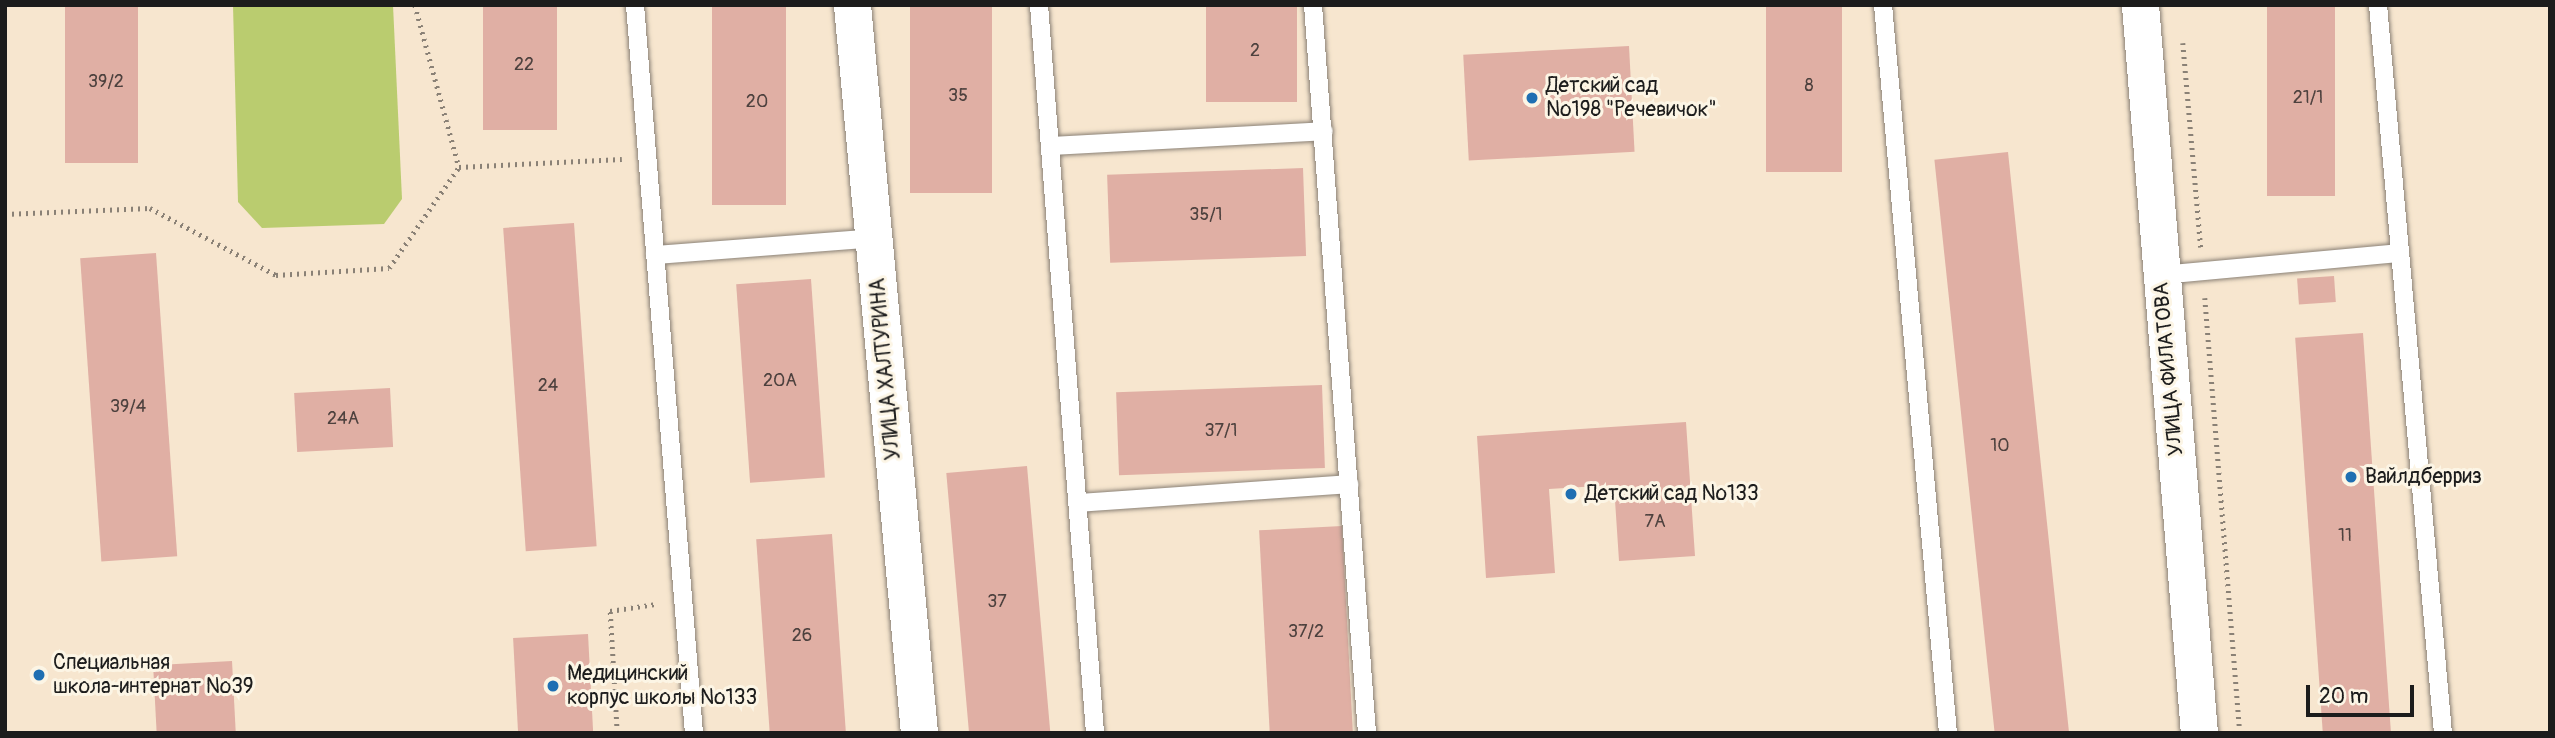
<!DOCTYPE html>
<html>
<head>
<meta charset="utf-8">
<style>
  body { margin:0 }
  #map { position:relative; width:2555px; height:738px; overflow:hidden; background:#f7e6cf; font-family:Pangolin,sans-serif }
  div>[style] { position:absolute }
  .green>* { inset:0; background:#bacc6f }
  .building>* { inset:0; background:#e0afa4; transform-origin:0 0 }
  .path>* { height:4.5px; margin-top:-2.25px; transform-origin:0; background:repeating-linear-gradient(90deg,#8a8176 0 2px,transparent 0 7px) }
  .roads { filter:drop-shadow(0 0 2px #8a8176) drop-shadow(0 0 2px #8a8176) }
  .lane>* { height:18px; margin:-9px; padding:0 9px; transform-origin:9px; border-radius:9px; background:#fff }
  .street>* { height:37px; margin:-18.5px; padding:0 18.5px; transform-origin:18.5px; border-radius:18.5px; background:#fff }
  .dots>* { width:19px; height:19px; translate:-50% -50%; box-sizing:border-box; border:4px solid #fcf5e5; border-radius:50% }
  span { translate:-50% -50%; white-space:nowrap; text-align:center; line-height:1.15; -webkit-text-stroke:6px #fcf5e5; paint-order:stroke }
  .number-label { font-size:18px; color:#4d413e }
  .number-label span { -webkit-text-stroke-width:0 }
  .poi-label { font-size:21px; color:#1c1c1c }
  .left { translate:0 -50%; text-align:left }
  .street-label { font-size:21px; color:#1c1c1c }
  .frame { position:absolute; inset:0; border:7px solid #1c1c1c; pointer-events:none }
  .scale { position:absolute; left:2306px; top:685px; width:108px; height:32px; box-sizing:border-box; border:4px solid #1c1c1c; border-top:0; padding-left:9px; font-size:21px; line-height:24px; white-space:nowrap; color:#1c1c1c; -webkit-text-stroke:5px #fcf5e5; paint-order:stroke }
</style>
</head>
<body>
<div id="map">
  <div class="green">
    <i style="clip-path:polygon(233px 5px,393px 5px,402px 199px,384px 224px,262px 228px,238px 202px)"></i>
  </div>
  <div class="building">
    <i style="left:65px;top:5px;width:73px;height:158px"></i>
    <i style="left:483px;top:5px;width:74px;height:125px"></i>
    <i style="left:712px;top:5px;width:74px;height:200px"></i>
    <i style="left:910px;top:5px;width:82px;height:188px"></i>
    <i style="left:1206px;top:5px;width:91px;height:97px"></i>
    <i style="left:1766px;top:5px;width:76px;height:167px"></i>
    <i style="left:2267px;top:5px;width:68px;height:191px"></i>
    <i style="left:1629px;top:46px;width:106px;height:166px;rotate:87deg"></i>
    <i style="left:2008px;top:152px;width:584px;height:74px;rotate:84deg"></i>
    <i style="left:1303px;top:168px;width:88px;height:196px;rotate:88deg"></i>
    <i style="left:574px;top:223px;width:324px;height:71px;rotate:86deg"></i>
    <i style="left:156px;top:253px;width:304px;height:76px;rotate:86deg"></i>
    <i style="left:2334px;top:276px;width:26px;height:37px;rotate:86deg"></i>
    <i style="left:811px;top:279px;width:199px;height:75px;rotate:86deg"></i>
    <i style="left:2363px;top:333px;width:401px;height:68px;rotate:86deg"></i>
    <i style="left:1322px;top:385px;width:83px;height:206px;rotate:88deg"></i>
    <i style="left:390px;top:388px;width:59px;height:96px;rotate:87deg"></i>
    <i style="clip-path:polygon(1686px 422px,1695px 556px,1619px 561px,1614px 485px,1549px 489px,1555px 573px,1486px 578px,1477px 436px)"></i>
    <i style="left:1027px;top:466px;width:268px;height:81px;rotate:85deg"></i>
    <i style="left:1342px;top:526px;width:207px;height:83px;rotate:87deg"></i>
    <i style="left:832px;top:534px;width:200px;height:76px;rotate:86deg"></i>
    <i style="left:588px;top:634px;width:99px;height:75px;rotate:87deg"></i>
    <i style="left:232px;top:661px;width:72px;height:79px;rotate:87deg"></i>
  </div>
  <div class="path">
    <i style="left:415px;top:5px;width:168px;rotate:74.8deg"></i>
    <i style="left:2183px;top:43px;width:205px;rotate:85deg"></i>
    <i style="left:5px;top:214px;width:145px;rotate:-2.4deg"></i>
    <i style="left:150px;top:208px;width:143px;rotate:28deg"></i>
    <i style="left:276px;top:275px;width:113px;rotate:-3.5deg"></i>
    <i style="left:389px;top:268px;width:123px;rotate:-55.3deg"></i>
    <i style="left:459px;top:167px;width:163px;rotate:-2.8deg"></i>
    <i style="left:2205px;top:298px;width:436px;rotate:85.4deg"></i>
    <i style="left:617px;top:733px;width:122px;rotate:-93.3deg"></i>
    <i style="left:610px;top:611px;width:47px;rotate:-8.7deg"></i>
  </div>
  <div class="roads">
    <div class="lane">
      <i style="left:635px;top:5px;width:730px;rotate:85.37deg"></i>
      <i style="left:1039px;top:5px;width:730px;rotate:85.6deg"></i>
      <i style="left:1313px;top:5px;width:730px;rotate:85.76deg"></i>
      <i style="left:1883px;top:5px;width:731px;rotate:84.9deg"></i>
      <i style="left:2378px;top:5px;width:731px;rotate:84.9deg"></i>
      <i style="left:1051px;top:146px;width:273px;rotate:-3.1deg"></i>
      <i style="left:655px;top:255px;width:220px;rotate:-4.4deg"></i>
      <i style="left:2162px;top:275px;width:239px;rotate:-5.3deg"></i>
      <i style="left:1078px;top:503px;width:272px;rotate:-4deg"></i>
    </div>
    <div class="street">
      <i style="left:852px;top:5px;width:731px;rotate:84.74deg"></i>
      <i style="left:2140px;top:5px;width:730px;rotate:85.37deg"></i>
    </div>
  </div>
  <div class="dots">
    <i style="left:1532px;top:98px;background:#1f6fb2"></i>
    <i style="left:2351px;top:477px;background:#1f6fb2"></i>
    <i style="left:1571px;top:494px;background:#1f6fb2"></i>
    <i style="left:39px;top:675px;background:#1f6fb2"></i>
    <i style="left:553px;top:686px;background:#1f6fb2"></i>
  </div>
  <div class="number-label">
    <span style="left:1255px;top:51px">2</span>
    <span style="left:524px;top:65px">22</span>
    <span style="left:106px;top:82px">39/2</span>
    <span style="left:1809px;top:86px">8</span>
    <span style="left:958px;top:96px">35</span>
    <span style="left:2308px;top:98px">21/1</span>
    <span style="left:757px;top:102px">20</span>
    <span style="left:1206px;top:215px">35/1</span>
    <span style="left:780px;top:381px">20А</span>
    <span style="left:548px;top:386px">24</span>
    <span style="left:128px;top:407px">39/4</span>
    <span style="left:343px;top:419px">24А</span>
    <span style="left:1221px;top:431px">37/1</span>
    <span style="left:2000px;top:446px">10</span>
    <span style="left:1655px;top:522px">7А</span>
    <span style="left:2345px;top:536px">11</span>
    <span style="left:997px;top:602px">37</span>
    <span style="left:1306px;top:632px">37/2</span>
    <span style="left:802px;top:636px">26</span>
  </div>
  <div class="poi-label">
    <span class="left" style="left:1546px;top:98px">Детский сад<br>№198 "Речевичок"</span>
    <span class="left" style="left:2365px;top:477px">Вайлдберриз</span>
    <span class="left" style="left:1585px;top:494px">Детский сад №133</span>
    <span class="left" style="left:53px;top:675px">Специальная<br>школа-интернат №39</span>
    <span class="left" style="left:567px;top:686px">Медицинский<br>корпус школы №133</span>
  </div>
  <div class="street-label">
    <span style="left:886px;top:369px;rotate:-95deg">УЛИЦА ХАЛТУРИНА</span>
    <span style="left:2169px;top:369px;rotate:-95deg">УЛИЦА ФИЛАТОВА</span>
  </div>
  <div class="frame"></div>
  <div class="scale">20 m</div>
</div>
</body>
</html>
